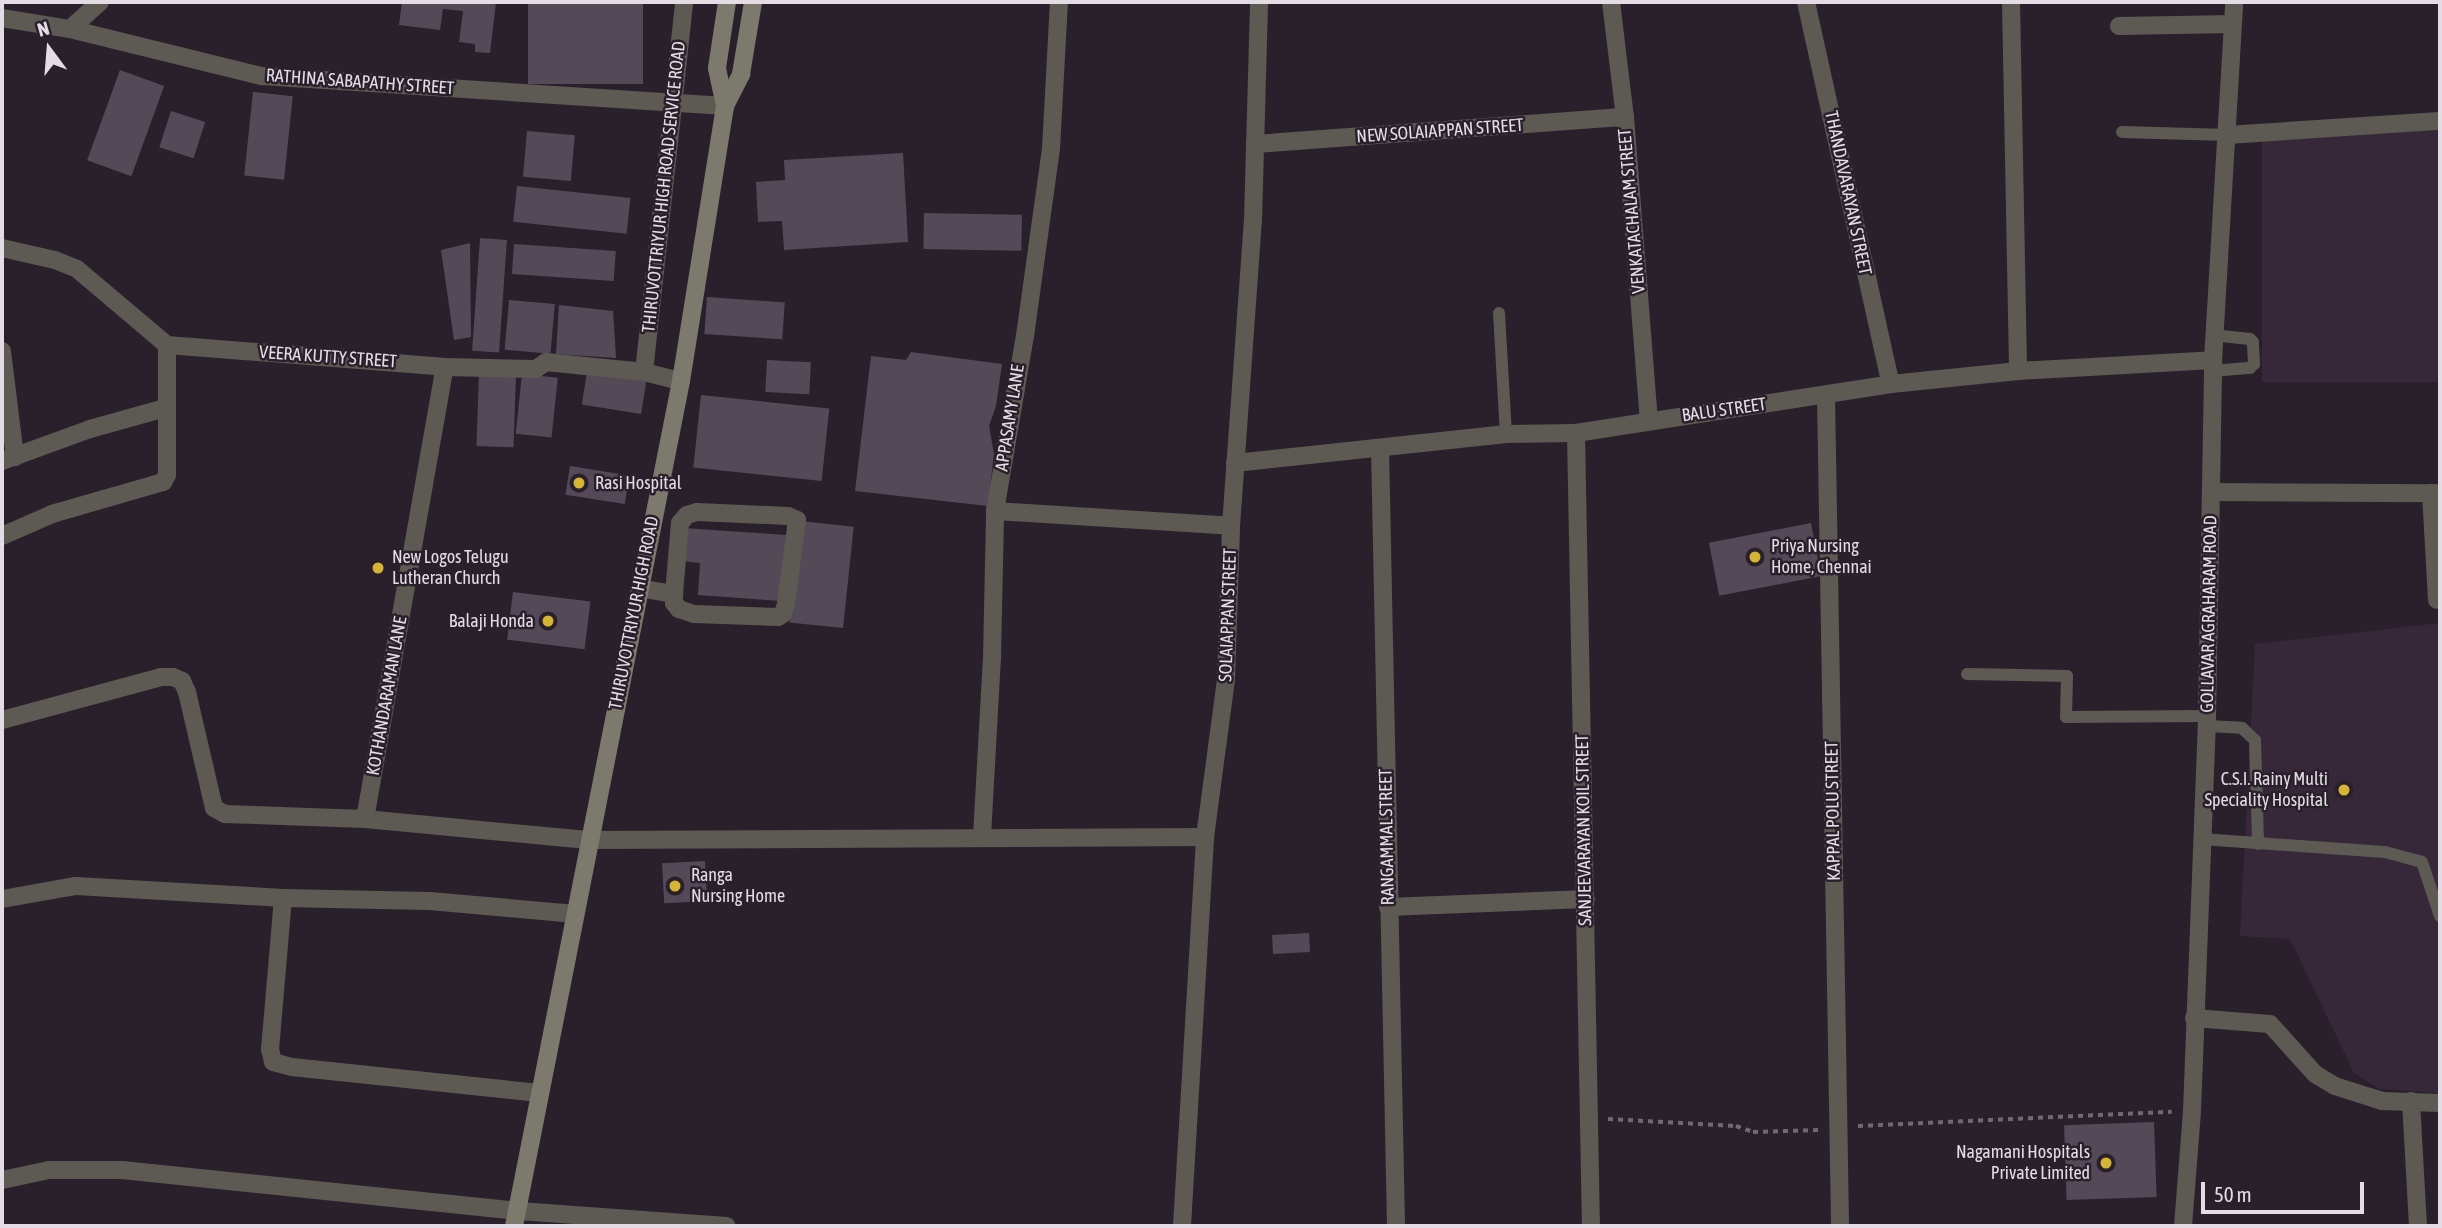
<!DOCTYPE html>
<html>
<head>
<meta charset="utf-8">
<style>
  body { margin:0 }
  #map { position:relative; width:2442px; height:1228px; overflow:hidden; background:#2a202c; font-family:"Asap Condensed",sans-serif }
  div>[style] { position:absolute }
  .built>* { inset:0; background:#362838; transform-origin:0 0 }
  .building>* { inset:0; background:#544957; transform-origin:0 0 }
  .path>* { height:3.5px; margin-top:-1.75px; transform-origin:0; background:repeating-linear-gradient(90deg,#716873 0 5px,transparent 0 10px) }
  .service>* { height:12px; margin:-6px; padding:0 6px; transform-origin:6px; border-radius:6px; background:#5c5a53 }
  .minor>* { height:18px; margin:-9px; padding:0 9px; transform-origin:9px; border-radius:9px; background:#5c5a53 }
  .tertiary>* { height:18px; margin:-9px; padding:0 9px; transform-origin:9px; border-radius:9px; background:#5c5a53 }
  .secondary>* { height:18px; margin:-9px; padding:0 9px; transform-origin:9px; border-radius:9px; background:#7c796d }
  .dots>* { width:19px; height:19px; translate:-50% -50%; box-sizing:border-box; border:4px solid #2a202c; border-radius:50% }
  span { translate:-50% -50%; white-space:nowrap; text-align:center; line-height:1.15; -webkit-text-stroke:5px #2a202c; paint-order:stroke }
  .street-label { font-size:18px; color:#e3dce4 }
  .poi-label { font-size:18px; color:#e3dce4 }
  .left { translate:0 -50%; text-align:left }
  .right { translate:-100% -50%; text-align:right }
  .frame { position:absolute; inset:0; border:4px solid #e3dce4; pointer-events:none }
  .north { position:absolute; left:14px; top:14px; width:70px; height:70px; -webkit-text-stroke:5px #2a202c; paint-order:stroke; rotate:344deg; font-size:19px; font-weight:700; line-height:28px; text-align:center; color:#e3dce4 }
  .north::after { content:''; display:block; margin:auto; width:24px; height:32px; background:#e3dce4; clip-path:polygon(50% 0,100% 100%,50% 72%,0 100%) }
  .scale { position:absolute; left:2201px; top:1182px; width:163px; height:32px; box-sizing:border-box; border:4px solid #e3dce4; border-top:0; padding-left:9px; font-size:21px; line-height:24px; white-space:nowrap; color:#e3dce4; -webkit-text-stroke:5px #2a202c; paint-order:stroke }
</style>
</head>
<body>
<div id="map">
  <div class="built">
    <i style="left:2440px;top:130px;width:252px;height:178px;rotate:90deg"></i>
    <i style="clip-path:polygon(2440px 623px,2440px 1093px,2380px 1089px,2354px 1073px,2290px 939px,2240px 936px,2255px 644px)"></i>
  </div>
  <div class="building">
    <i style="clip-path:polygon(402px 2px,496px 2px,490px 53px,475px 52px,475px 44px,459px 42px,463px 11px,443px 9px,440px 30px,399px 25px)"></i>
    <i style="left:528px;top:2px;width:115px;height:82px"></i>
    <i style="left:120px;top:70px;width:47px;height:96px;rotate:20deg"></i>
    <i style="left:253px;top:92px;width:40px;height:84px;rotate:6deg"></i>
    <i style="left:171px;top:111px;width:36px;height:38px;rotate:18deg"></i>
    <i style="left:527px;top:131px;width:48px;height:46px;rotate:5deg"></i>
    <i style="clip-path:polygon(903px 153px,908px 242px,784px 250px,782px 221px,758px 222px,756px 182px,785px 180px,784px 160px)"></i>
    <i style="left:517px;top:186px;width:114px;height:36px;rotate:6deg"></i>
    <i style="left:924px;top:213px;width:98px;height:36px;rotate:1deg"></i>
    <i style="left:480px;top:238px;width:27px;height:113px;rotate:4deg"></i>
    <i style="clip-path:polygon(470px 243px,471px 337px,454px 340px,441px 250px)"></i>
    <i style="left:514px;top:244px;width:102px;height:30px;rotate:4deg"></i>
    <i style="left:707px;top:297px;width:78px;height:37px;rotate:4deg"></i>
    <i style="left:509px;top:300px;width:46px;height:50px;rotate:5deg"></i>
    <i style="clip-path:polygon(559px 305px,613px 311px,616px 358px,556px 354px)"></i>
    <i style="clip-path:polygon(911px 352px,1002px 364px,996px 406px,989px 426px,994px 454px,988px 506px,855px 491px,871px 356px,906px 360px)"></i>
    <i style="left:767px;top:360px;width:44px;height:32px;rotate:3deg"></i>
    <i style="left:587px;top:372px;width:60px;height:33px;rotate:9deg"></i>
    <i style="left:479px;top:374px;width:37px;height:72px;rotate:2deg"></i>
    <i style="left:522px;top:374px;width:36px;height:60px;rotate:6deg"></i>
    <i style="left:701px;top:395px;width:129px;height:73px;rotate:6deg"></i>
    <i style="left:570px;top:466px;width:60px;height:29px;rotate:9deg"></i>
    <i style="left:800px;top:521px;width:54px;height:102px;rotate:6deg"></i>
    <i style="left:1811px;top:523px;width:54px;height:104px;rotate:79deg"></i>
    <i style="clip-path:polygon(683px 528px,786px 535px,781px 601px,698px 595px,700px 563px,681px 561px)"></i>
    <i style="left:513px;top:592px;width:78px;height:48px;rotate:7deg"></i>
    <i style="left:705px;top:861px;width:40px;height:43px;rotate:87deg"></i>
    <i style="left:1309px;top:933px;width:19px;height:37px;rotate:87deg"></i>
    <i style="left:2154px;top:1122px;width:75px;height:90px;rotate:88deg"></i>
  </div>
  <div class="path">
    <i style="left:1608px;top:1119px;width:128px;rotate:3.1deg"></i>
    <i style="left:1736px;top:1126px;width:18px;rotate:19deg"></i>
    <i style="left:1753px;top:1132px;width:66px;rotate:-1.7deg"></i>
    <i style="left:1858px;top:1126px;width:314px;rotate:-2.6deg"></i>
  </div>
  <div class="service">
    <i style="left:2122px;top:132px;width:105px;rotate:1.6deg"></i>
    <i style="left:1499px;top:313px;width:121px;rotate:86.7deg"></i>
    <i style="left:2213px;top:371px;width:37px;rotate:-5deg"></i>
    <i style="left:2250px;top:368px;width:6px;rotate:-45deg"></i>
    <i style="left:2254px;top:364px;width:22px;rotate:-93deg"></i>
    <i style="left:2253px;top:342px;width:4px;rotate:-135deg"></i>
    <i style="left:2250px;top:339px;width:36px;rotate:-174deg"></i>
    <i style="left:1967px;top:674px;width:100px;rotate:1.1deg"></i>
    <i style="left:2067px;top:676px;width:41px;rotate:91.4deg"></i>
    <i style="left:2066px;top:717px;width:141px;rotate:-0.4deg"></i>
    <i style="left:2207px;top:726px;width:35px;rotate:3deg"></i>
    <i style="left:2242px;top:728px;width:18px;rotate:43deg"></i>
    <i style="left:2255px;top:740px;width:104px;rotate:88.3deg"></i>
    <i style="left:2202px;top:839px;width:183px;rotate:4.1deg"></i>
    <i style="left:2385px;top:852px;width:38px;rotate:15deg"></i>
    <i style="left:2422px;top:862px;width:57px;rotate:71.6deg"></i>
  </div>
  <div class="minor">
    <i style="left:1611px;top:2px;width:116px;rotate:83.1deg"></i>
    <i style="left:1625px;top:117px;width:305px;rotate:85.5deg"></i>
    <i style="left:1806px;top:2px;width:391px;rotate:77.5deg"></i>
    <i style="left:2011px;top:2px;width:369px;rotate:88.9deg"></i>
    <i style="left:2px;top:18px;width:69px;rotate:9.2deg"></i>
    <i style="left:70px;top:29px;width:198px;rotate:13.8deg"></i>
    <i style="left:262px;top:76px;width:464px;rotate:3.7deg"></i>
    <i style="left:2119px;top:26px;width:114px;rotate:-1deg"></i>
    <i style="left:70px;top:29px;width:40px;rotate:-42deg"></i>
    <i style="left:2227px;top:135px;width:213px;rotate:-3.8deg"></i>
    <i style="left:1255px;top:144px;width:371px;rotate:-4.2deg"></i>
    <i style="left:2px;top:248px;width:54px;rotate:12.8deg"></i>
    <i style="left:55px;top:260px;width:24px;rotate:22deg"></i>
    <i style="left:77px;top:269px;width:118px;rotate:40.2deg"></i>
    <i style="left:167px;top:345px;width:279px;rotate:4.5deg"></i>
    <i style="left:445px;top:367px;width:91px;rotate:1.3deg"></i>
    <i style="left:536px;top:369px;width:12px;rotate:-35deg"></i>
    <i style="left:546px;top:362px;width:99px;rotate:5.8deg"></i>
    <i style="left:644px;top:372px;width:38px;rotate:14deg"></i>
    <i style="left:2px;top:351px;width:107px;rotate:83deg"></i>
    <i style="left:644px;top:372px;width:372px;rotate:-83.8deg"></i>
    <i style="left:1826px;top:395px;width:831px;rotate:89.03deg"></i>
    <i style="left:1576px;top:433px;width:793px;rotate:88.92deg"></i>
    <i style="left:1380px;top:448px;width:778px;rotate:88.82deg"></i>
    <i style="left:2px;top:461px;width:94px;rotate:-20deg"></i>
    <i style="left:90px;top:429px;width:78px;rotate:-15.6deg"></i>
    <i style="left:1235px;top:463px;width:273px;rotate:-6.1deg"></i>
    <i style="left:1506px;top:434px;width:70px;rotate:-0.8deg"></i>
    <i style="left:1576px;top:433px;width:319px;rotate:-8.8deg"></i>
    <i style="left:1891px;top:384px;width:128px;rotate:-5.8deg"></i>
    <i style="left:2018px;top:371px;width:195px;rotate:-3.2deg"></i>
    <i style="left:2211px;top:492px;width:229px;rotate:0.3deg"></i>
    <i style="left:2431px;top:493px;width:107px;rotate:86.8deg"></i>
    <i style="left:995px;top:511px;width:236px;rotate:3.6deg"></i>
    <i style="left:2px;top:536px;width:55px;rotate:-23.7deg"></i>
    <i style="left:52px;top:514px;width:116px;rotate:-16.1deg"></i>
    <i style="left:163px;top:482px;width:8px;rotate:-60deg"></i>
    <i style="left:167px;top:475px;width:130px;rotate:-90deg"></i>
    <i style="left:639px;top:588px;width:36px;rotate:10deg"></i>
    <i style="left:674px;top:594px;width:71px;rotate:-85.2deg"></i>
    <i style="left:680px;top:523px;width:11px;rotate:-49deg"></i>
    <i style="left:687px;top:515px;width:10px;rotate:-17deg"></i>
    <i style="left:697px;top:512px;width:91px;rotate:2.5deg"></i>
    <i style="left:788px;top:516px;width:10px;rotate:24deg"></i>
    <i style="left:797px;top:520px;width:85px;rotate:97.5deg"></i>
    <i style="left:786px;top:604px;width:10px;rotate:107deg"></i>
    <i style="left:783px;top:614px;width:6px;rotate:149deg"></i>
    <i style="left:778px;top:617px;width:84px;rotate:-178deg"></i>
    <i style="left:694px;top:614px;width:16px;rotate:-162deg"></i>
    <i style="left:679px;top:609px;width:8px;rotate:-130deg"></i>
    <i style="left:674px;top:603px;width:9px;rotate:-90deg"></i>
    <i style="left:2px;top:720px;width:165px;rotate:-15.1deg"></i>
    <i style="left:161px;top:677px;width:12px"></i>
    <i style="left:173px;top:677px;width:10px;rotate:24deg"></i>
    <i style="left:182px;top:681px;width:12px;rotate:66deg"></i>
    <i style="left:187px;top:692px;width:119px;rotate:76.9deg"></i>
    <i style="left:214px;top:808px;width:13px;rotate:29deg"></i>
    <i style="left:225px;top:814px;width:140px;rotate:2deg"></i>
    <i style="left:365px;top:819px;width:224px;rotate:5.4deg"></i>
    <i style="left:588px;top:840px;width:617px;rotate:-0.28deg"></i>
    <i style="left:365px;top:819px;width:459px;rotate:-80deg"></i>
    <i style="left:982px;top:836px;width:177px;rotate:-86.8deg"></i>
    <i style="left:992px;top:659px;width:148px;rotate:-88.8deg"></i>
    <i style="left:995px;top:511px;width:178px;rotate:-80.3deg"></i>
    <i style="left:1025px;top:336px;width:189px;rotate:-82.1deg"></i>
    <i style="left:1051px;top:149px;width:147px;rotate:-86.9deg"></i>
    <i style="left:283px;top:898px;width:152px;rotate:94.9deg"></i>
    <i style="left:270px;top:1049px;width:13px;rotate:77deg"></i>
    <i style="left:273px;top:1062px;width:20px;rotate:15deg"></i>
    <i style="left:292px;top:1067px;width:249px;rotate:6deg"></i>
    <i style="left:2px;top:899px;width:75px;rotate:-10deg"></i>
    <i style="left:76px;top:886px;width:207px;rotate:3.3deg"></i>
    <i style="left:283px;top:898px;width:147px;rotate:1.2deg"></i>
    <i style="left:430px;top:901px;width:146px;rotate:5.1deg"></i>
    <i style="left:1388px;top:907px;width:198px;rotate:-2.3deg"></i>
    <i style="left:2194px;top:1018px;width:76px;rotate:4.5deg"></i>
    <i style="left:2270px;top:1024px;width:67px;rotate:48deg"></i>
    <i style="left:2315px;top:1074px;width:23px;rotate:31deg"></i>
    <i style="left:2335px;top:1086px;width:49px;rotate:17.7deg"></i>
    <i style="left:2382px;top:1101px;width:58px;rotate:2deg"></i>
    <i style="left:2411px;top:1101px;width:125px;rotate:86.8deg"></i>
    <i style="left:2px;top:1180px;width:48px;rotate:-12deg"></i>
    <i style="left:49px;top:1170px;width:73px"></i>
    <i style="left:122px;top:1170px;width:399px;rotate:5.9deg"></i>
    <i style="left:519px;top:1211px;width:208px;rotate:4.1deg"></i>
    <i style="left:1182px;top:1226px;width:390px;rotate:-86.6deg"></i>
    <i style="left:1205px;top:837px;width:159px;rotate:-82.4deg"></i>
    <i style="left:1226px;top:679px;width:153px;rotate:-88.1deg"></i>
    <i style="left:1231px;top:526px;width:307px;rotate:-85.9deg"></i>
    <i style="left:1253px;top:220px;width:218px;rotate:-88.4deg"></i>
  </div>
  <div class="tertiary">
    <i style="left:2183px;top:1226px;width:115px;rotate:-85.5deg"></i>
    <i style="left:2192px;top:1111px;width:395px;rotate:-87.8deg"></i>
    <i style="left:2207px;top:716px;width:356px;rotate:-89deg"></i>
    <i style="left:2213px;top:360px;width:359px;rotate:-86.6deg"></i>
  </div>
  <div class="secondary">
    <i style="left:725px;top:106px;width:39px;rotate:-102deg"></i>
    <i style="left:717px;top:68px;width:67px;rotate:-81.4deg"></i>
    <i style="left:514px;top:1226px;width:861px;rotate:-78.82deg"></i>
    <i style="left:681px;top:381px;width:278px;rotate:-80.9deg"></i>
    <i style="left:725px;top:106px;width:36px;rotate:-63deg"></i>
    <i style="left:741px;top:74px;width:73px;rotate:-80.5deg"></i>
  </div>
  <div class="dots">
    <i style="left:579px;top:483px;background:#d6b534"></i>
    <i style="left:1755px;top:557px;background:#d6b534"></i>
    <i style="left:378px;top:568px;background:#d6b534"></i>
    <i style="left:548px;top:621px;background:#d6b534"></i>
    <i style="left:2344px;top:790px;background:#d6b534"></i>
    <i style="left:675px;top:886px;background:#d6b534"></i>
    <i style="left:2106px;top:1163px;background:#d6b534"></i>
  </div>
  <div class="street-label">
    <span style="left:360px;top:82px;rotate:4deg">RATHINA SABAPATHY STREET</span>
    <span style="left:1440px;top:131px;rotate:-4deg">NEW SOLAIAPPAN STREET</span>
    <span style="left:664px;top:187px;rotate:-84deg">THIRUVOTTRIYUR HIGH ROAD SERVICE ROAD</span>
    <span style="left:1848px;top:193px;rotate:78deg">THANDAVARAYAN STREET</span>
    <span style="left:1632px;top:211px;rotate:-95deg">VENKATACHALAM STREET</span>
    <span style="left:328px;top:357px;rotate:4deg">VEERA KUTTY STREET</span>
    <span style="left:1724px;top:410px;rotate:-8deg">BALU STREET</span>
    <span style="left:1010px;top:418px;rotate:-81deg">APPASAMY LANE</span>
    <span style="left:634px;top:613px;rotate:-79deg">THIRUVOTTRIYUR HIGH ROAD</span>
    <span style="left:2209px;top:614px;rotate:-89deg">GOLLAVAR AGRAHARAM ROAD</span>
    <span style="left:1228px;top:615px;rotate:-88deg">SOLAIAPPAN STREET</span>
    <span style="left:387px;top:696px;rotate:-80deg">KOTHANDARAMAN LANE</span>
    <span style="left:1833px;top:811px;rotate:-91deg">KAPPAL POLU STREET</span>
    <span style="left:1584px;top:830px;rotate:-91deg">SANJEEVARAYAN KOIL STREET</span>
    <span style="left:1387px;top:837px;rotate:-91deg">RANGAMMAL STREET</span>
  </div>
  <div class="poi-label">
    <span class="left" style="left:595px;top:483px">Rasi Hospital</span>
    <span class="left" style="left:1771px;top:557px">Priya Nursing<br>Home, Chennai</span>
    <span class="left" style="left:392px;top:568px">New Logos Telugu<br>Lutheran Church</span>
    <span class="right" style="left:534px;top:621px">Balaji Honda</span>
    <span class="right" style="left:2328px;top:790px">C.S.I. Rainy Multi<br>Speciality Hospital</span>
    <span class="left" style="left:691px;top:886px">Ranga<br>Nursing Home</span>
    <span class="right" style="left:2090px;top:1163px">Nagamani Hospitals<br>Private Limited</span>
  </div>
  <div class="frame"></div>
  <div class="north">N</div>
  <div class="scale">50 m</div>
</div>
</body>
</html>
